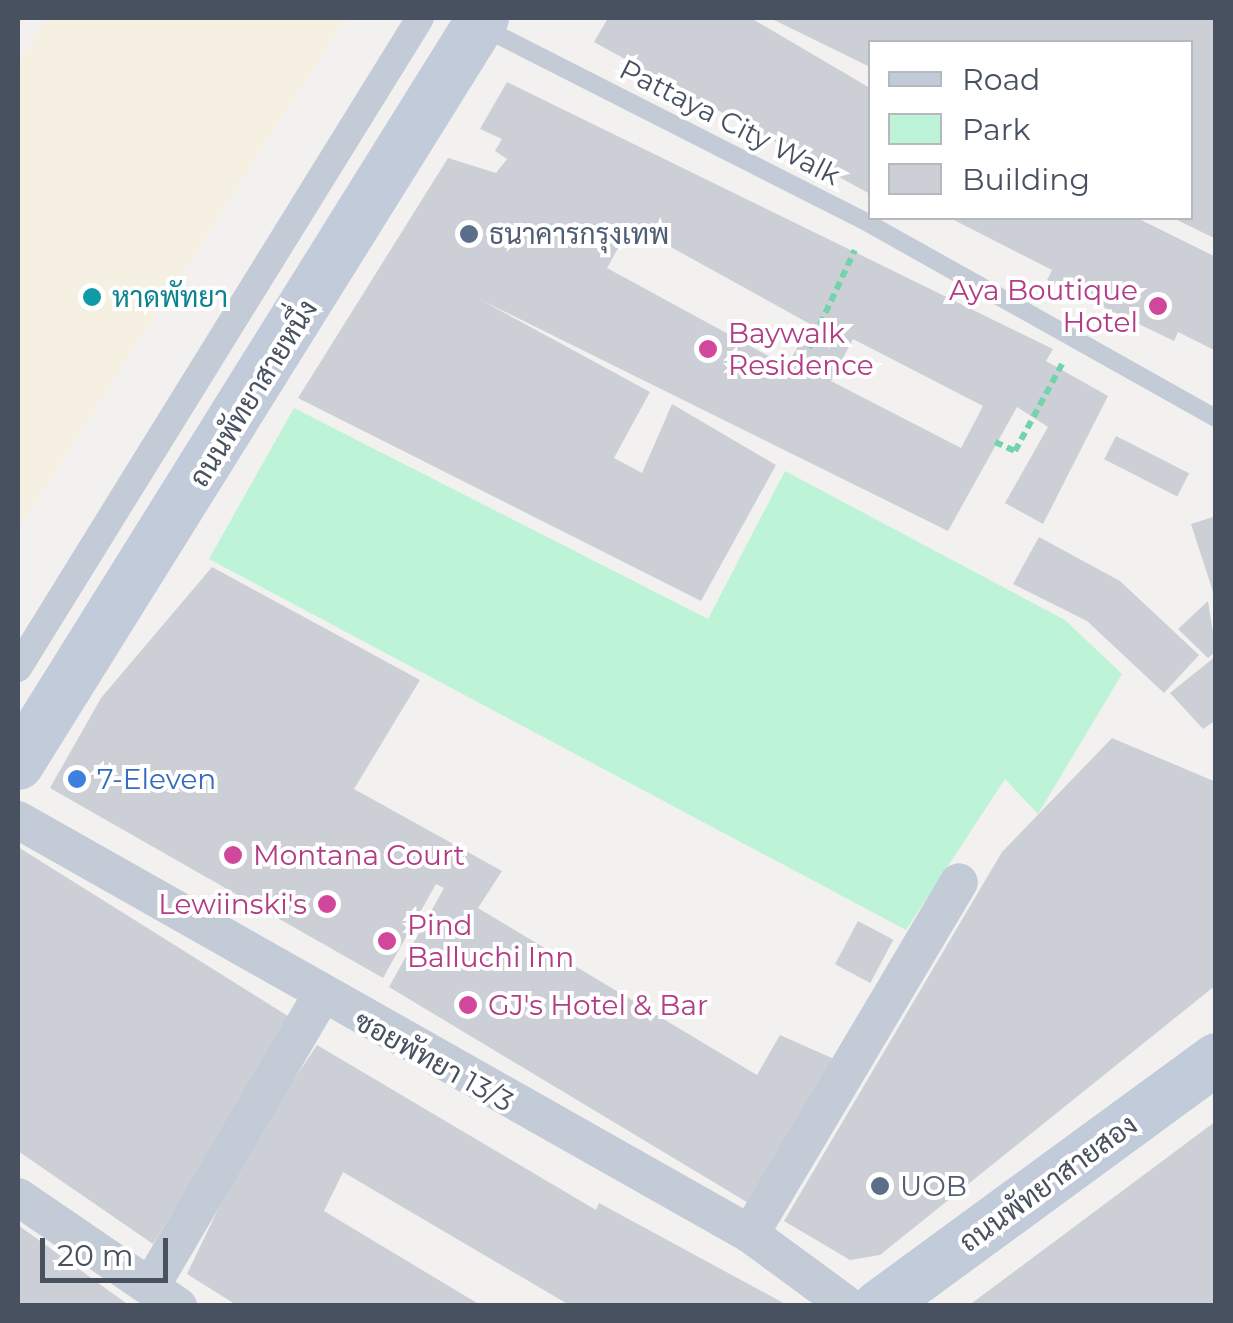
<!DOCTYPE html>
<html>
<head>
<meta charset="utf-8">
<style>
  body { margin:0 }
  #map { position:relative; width:1233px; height:1323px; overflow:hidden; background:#f3f1f0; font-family:Montserrat,Sarabun,sans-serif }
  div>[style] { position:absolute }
  .green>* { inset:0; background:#bdf3d7 }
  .sand>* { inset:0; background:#f5f0e1 }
  .building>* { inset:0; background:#cccfd6; transform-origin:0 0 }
  .path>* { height:6px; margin-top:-3px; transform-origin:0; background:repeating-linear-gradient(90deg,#72d3ad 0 8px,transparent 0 13px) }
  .service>* { height:18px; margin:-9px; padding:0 9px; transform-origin:9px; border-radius:9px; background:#c3cbd6 }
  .pedestrian>* { height:28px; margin:-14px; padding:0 14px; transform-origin:14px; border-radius:14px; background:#c3cbd6 }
  .minor>* { height:38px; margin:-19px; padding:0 19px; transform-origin:19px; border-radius:19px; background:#c3cbd6 }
  .secondary>* { height:52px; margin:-26px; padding:0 26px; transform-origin:26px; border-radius:26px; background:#c2cbda }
  .dots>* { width:28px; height:28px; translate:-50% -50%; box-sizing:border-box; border:5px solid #fff; border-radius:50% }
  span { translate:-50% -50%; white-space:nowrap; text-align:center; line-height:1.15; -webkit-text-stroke:8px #fff; paint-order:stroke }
  .street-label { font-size:28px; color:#475160 }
  .service-label { font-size:28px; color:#4e5e75 }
  .left { translate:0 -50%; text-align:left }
  .hotel-label { font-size:28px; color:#b23c85 }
  .right { translate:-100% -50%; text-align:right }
  .culture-label { font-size:28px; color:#0d838f }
  .shop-label { font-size:28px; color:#366cbe }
  .frame { position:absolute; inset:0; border:20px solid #475160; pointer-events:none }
  .legend { position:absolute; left:868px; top:40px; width:325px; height:180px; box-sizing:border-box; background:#fff; border:2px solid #b5b9bf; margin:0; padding:12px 18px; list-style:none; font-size:30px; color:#475160 }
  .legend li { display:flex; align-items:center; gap:20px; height:50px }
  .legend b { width:50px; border:2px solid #b5b9bf }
  .scale { position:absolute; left:40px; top:1238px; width:128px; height:45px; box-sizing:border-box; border:5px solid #475160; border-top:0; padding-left:12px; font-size:30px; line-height:35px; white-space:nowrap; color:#475160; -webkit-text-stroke:8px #fff; paint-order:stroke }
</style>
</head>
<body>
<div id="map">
  <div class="green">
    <i style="clip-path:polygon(294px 408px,708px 619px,785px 471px,1065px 620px,1122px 674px,1038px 814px,1005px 779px,906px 930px,209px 559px)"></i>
  </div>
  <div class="sand">
    <i style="clip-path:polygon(46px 18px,346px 18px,18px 530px,18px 64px)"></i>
  </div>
  <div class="building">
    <i style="clip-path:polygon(608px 18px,751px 18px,870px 88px,870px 194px,594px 42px)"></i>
    <i style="clip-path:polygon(770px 18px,1216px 18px,1216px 239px,1173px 218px,1190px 218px,1190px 42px,870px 42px,870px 67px)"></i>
    <i style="clip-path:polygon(evenodd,507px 82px,1053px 349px,1046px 361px,1108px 396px,1043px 524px,1005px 503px,1048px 427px,1017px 407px,948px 531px,479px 299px,650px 392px,614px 458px,642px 473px,672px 404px,776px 465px,701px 601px,298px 398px,448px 158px,496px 173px,507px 159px,495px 151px,502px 139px,480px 129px,507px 82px,631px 225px,810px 324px,787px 366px,607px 268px,631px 225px,507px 82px,853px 339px,983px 406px,961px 448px,831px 381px,853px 339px)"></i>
    <i style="clip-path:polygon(950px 218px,1137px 218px,1216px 257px,1216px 351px,1178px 332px,1174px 341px,1047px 280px,1052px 270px)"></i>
    <i style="left:1116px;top:436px;width:82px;height:26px;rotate:27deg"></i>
    <i style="clip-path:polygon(1216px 516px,1216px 598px,1215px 598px,1191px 524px)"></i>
    <i style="clip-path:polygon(1039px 537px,1120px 581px,1199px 655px,1164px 693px,1087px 621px,1013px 584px)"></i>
    <i style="clip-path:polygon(212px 567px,420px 680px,354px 789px,502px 871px,478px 908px,757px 1075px,780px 1035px,841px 1062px,755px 1207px,389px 987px,444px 888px,436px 884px,383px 978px,50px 788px,101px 698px)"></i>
    <i style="clip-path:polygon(1208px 601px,1216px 651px,1208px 658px,1178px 629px)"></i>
    <i style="clip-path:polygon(1216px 656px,1216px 720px,1203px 729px,1170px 693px)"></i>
    <i style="clip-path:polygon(1112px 738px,1216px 782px,1216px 985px,880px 1255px,850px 1260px,784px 1221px,1002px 852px)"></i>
    <i style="clip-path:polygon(18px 847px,291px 1018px,153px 1244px,18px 1151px)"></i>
    <i style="left:858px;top:921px;width:40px;height:49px;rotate:28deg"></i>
    <i style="clip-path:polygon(317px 1045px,596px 1210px,599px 1203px,789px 1306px,571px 1306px,343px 1172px,324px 1211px,482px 1306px,238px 1306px,187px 1274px,245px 1153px)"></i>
    <i style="clip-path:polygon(1216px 1121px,1216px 1306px,968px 1306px)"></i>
    <i style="clip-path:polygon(18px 1225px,130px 1306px,18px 1306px)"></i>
  </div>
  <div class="path">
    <i style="left:809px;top:348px;width:108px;rotate:-64.9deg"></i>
    <i style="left:995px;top:442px;width:22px;rotate:24deg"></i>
    <i style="left:1015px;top:451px;width:99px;rotate:-61.6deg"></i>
  </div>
  <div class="service">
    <i style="left:484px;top:28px;width:431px;rotate:26.9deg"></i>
    <i style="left:868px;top:223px;width:399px;rotate:29.3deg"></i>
  </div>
  <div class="pedestrian">
    <i style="left:18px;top:668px;width:764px;rotate:-58.26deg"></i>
  </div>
  <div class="minor">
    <i style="left:18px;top:820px;width:841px;rotate:29.49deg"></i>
    <i style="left:750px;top:1234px;width:122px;rotate:36.3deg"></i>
    <i style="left:18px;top:1197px;width:194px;rotate:34.3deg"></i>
    <i style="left:750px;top:1234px;width:409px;rotate:-59.3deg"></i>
    <i style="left:151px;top:1286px;width:334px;rotate:-59.6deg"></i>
  </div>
  <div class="secondary">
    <i style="left:18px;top:764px;width:879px;rotate:-58.06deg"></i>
    <i style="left:879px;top:1306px;width:418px;rotate:-36.2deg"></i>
  </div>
  <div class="dots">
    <i style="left:469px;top:234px;background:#5c6f8a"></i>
    <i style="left:92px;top:297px;background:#0f9aa8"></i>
    <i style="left:1158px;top:306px;background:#d1479c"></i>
    <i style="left:708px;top:349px;background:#d1479c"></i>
    <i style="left:77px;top:779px;background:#3f7fe0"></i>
    <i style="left:233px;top:855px;background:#d1479c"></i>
    <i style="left:327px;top:904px;background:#d1479c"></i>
    <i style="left:387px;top:941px;background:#d1479c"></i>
    <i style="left:468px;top:1005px;background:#d1479c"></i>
    <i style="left:880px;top:1186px;background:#5c6f8a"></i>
  </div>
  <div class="street-label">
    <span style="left:730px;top:122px;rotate:27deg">Pattaya City Walk</span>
    <span style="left:253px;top:393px;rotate:-58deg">ถนนพัทยาสายหนึ่ง</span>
    <span style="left:434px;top:1061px;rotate:29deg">ซอยพัทยา 13/3</span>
    <span style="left:1048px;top:1183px;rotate:-36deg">ถนนพัทยาสายสอง</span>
  </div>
  <div class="service-label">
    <span class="left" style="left:489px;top:234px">ธนาคารกรุงเทพ</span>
    <span class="left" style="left:900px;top:1186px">UOB</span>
  </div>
  <div class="hotel-label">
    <span class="right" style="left:1138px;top:306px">Aya Boutique<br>Hotel</span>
    <span class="left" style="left:728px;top:349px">Baywalk<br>Residence</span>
    <span class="left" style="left:253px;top:855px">Montana Court</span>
    <span class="right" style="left:307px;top:904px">Lewiinski's</span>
    <span class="left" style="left:407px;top:941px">Pind<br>Balluchi Inn</span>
    <span class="left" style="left:488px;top:1005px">GJ's Hotel &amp; Bar</span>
  </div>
  <div class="culture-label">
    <span class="left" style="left:112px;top:297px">หาดพัทยา</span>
  </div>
  <div class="shop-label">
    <span class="left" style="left:97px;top:779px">7-Eleven</span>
  </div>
  <div class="frame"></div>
  <ul class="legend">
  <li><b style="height:12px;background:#c2cbda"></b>Road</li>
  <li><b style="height:28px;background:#bdf3d7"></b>Park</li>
  <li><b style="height:28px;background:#cccfd6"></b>Building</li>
  </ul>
  <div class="scale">20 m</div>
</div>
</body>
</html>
